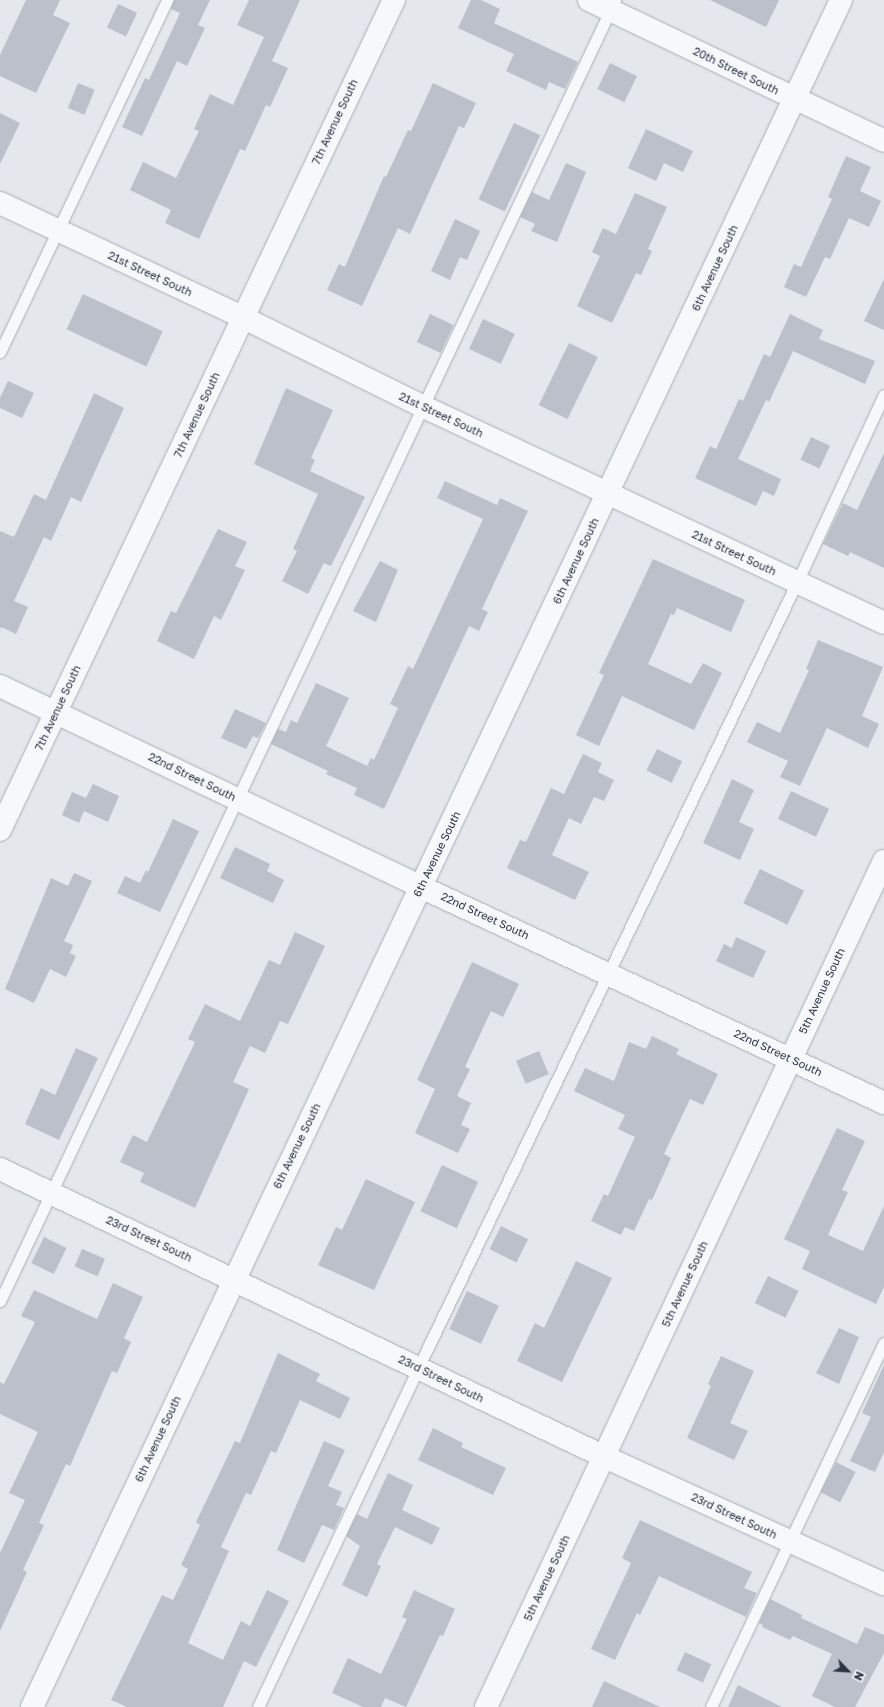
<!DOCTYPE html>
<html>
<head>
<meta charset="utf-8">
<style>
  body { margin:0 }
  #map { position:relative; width:884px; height:1707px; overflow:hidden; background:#e4e7ec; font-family:"Golos Text",sans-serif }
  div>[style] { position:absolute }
  .building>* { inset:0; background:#bbc0ca; transform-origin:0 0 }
  .roads { filter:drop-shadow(0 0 1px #a9aeb7) drop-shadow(0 0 1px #a9aeb7) }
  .service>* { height:11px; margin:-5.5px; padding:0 5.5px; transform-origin:5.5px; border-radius:5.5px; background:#f7f8fa }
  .minor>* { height:22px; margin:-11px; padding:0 11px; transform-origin:11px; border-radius:11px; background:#f7f8fa }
  .tertiary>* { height:22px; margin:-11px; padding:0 11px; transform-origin:11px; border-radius:11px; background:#f7f8fa }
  span { translate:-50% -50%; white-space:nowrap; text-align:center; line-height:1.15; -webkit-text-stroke:3px #f4f6f9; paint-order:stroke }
  .street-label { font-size:11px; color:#2b3445 }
  .north { position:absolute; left:828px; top:1651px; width:40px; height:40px; -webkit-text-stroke:3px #f4f6f9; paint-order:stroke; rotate:115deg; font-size:11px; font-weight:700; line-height:16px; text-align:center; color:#2b3445 }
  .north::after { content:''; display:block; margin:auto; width:14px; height:18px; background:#2b3445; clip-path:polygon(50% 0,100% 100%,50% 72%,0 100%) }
</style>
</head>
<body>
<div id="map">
  <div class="building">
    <i style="clip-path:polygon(26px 0,60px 0,53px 15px,70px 23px,36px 93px,0 76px,0 55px)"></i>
    <i style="clip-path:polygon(174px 0,210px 0,198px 25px,205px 28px,187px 66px,177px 61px,142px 136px,122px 127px,145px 78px,149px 80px,180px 13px,171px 9px)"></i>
    <i style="clip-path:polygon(249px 0,300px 0,272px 61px,288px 68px,270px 107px,266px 105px,245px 151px,240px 149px,199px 239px,165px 223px,171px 210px,130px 190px,143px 162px,176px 178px,199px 131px,194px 129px,210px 94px,233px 105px,264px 37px,237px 25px)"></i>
    <i style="clip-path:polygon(471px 0,481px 0,500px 9px,494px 23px,578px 62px,565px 89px,549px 82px,546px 90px,506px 71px,514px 54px,458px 28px)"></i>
    <i style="clip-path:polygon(710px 0,779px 0,766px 27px)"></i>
    <i style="left:118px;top:4px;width:21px;height:26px;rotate:25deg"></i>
    <i style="left:610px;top:63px;width:30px;height:29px;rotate:26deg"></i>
    <i style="left:78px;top:83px;width:18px;height:27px;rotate:22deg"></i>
    <i style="clip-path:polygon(433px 83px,476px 103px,464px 128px,459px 126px,410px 234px,398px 228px,362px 306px,327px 290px,339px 264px,345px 267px,384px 176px,386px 177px,408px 130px,411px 131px)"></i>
    <i style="clip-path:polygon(0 113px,20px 123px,0 164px)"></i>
    <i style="left:514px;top:123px;width:29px;height:84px;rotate:25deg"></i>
    <i style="clip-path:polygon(646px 129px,693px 151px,683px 172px,664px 163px,656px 181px,628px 168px)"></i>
    <i style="clip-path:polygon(846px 156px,871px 167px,860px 191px,881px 201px,869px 227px,849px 218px,830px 259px,825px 257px,806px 297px,784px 287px,794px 264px,801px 267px,832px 199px,828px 197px)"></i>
    <i style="clip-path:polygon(566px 163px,586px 172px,557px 242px,531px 231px,535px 224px,520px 217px,532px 192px,549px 200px)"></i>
    <i style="clip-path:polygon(635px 193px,667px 207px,648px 249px,652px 251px,641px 275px,636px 273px,612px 323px,577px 306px,600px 256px,592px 252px,603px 228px,616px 234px)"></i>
    <i style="clip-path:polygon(455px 219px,480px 231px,467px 260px,460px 257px,450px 280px,431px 271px)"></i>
    <i style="clip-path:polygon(884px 279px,884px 330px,864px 321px)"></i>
    <i style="left:83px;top:294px;width:88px;height:39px;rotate:25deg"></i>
    <i style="left:430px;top:314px;width:26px;height:31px;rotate:25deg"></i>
    <i style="clip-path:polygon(790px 314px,823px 330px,819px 339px,875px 361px,865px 384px,793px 351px,769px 402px,766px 400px,738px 459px,781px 479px,774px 496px,763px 491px,756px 506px,695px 478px,710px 446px,716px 449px,739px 399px,743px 401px,764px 354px,770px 357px)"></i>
    <i style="left:483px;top:319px;width:35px;height:33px;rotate:25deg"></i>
    <i style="left:569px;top:343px;width:32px;height:69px;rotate:26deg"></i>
    <i style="clip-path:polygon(8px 381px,34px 393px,22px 418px,0 408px,0 398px)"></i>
    <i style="clip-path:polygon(286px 388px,333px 410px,311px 458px,315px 460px,310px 471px,365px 497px,331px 566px,324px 563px,308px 594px,282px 581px,297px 551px,293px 549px,318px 494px,254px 464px)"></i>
    <i style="clip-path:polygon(94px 393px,124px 408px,81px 502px,71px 497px,51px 541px,44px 537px,14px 601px,28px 607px,16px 634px,1px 627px,0 630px,0 531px,14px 537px,34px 494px,46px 500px)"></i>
    <i style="left:811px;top:437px;width:21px;height:25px;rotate:25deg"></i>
    <i style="clip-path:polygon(884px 453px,884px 568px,850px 552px,848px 556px,823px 544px,843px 503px,857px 510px)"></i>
    <i style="clip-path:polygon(445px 481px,497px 505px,500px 498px,528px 511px,482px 609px,488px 612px,479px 631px,469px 626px,384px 809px,354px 795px,357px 788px,326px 774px,328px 771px,271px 744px,278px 729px,286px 732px,291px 720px,297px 723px,316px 683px,349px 698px,326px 746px,367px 766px,371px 758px,374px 760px,398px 708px,390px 704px,408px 666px,413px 669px,483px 519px,437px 498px)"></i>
    <i style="clip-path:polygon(218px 529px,247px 542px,235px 566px,245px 570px,221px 620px,214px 616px,194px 659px,157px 641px,171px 611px,176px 613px)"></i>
    <i style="clip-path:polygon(653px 559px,745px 600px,731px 632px,677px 608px,674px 615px,671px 614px,648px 664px,691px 684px,703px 663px,722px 673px,694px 730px,622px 696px,599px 746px,576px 735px,604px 675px,599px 673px)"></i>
    <i style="clip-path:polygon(380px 561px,398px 570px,376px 622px,353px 611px)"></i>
    <i style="clip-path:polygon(818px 640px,883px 667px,862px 716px,879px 724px,868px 748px,827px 728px,800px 786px,780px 777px,788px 761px,747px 742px,757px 722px,780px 733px,809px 670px,806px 669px)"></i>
    <i style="clip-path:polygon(235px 709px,266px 723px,258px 738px,253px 736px,246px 749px,221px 738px)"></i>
    <i style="left:657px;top:749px;width:28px;height:24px;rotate:26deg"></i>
    <i style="clip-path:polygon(583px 754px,602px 763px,598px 772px,614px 780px,604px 801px,594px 797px,581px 824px,569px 818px,552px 855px,589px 872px,575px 900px,507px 868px,520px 840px,526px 842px,551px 788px,564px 794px)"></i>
    <i style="clip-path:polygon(732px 779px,754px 790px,739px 822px,754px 829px,740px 860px,703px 843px)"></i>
    <i style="clip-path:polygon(93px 784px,119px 796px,108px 822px,84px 811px,79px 823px,62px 815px,72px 792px,86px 798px)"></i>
    <i style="left:791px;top:791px;width:42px;height:31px;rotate:25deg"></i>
    <i style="clip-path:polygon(173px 819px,199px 831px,160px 912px,117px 893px,125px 876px,140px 883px,146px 870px,148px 872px)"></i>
    <i style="clip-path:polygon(235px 847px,270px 864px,267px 871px,284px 880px,273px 903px,220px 878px)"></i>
    <i style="left:760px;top:869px;width:49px;height:38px;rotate:26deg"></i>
    <i style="clip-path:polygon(74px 873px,92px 881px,64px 941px,73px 945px,70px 953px,76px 956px,66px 977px,50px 969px,34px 1003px,5px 989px,51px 878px,68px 886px)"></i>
    <i style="clip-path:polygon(295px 932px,325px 946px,288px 1024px,280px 1021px,265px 1053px,250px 1046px,233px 1082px,249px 1089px,195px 1208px,140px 1182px,144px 1173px,120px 1162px,133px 1135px,147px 1142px,195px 1042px,188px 1039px,205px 1004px,240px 1021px,269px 960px,280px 965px)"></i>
    <i style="clip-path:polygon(736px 937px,766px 951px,753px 978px,716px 961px,724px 944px,732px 948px)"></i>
    <i style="clip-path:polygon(472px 962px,519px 984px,503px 1017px,491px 1011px,465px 1067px,470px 1069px,457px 1096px,471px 1103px,461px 1125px,470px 1129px,458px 1153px,415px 1133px,435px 1089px,417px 1080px)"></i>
    <i style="clip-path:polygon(652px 1036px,679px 1049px,676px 1054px,718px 1074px,703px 1105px,690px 1099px,664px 1154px,671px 1158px,652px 1200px,649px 1199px,634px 1231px,625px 1227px,621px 1235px,591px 1221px,604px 1194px,608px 1196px,635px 1137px,618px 1129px,625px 1115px,574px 1091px,585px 1068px,614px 1081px,629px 1042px,646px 1049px)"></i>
    <i style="clip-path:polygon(76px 1048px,98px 1058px,59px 1140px,25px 1124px,41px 1088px,55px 1095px)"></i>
    <i style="left:539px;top:1051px;width:25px;height:25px;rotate:67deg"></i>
    <i style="clip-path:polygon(837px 1128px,865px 1141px,842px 1190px,848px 1192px,828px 1235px,863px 1251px,884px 1206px,884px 1287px,876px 1304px,802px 1269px,810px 1251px,784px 1239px)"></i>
    <i style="left:442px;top:1165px;width:40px;height:51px;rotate:25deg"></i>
    <i style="clip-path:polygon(366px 1179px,415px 1202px,374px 1290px,318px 1265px,336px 1227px,342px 1230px)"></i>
    <i style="left:501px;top:1226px;width:30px;height:26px;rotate:26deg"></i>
    <i style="left:44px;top:1237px;width:25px;height:29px;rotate:26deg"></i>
    <i style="left:82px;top:1249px;width:25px;height:19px;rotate:23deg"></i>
    <i style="clip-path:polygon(576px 1261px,612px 1278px,562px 1382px,517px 1361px,535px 1323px,544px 1328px)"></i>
    <i style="left:768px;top:1276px;width:34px;height:30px;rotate:26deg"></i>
    <i style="clip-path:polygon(113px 1283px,143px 1297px,124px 1338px,131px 1342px,117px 1373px,112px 1371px,70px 1466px,66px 1464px,39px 1523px,44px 1525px,23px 1570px,27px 1572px,0 1631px,0 1553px,25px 1500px,9px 1493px,38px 1432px,0 1414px,0 1382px,4px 1384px,35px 1322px,21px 1316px,34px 1290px,97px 1319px)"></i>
    <i style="left:467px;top:1291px;width:35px;height:42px;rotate:25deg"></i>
    <i style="clip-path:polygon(839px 1328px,859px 1337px,839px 1384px,816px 1373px)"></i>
    <i style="clip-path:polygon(278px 1353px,320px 1374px,316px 1381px,350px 1398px,340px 1419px,300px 1400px,276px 1453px,271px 1451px,251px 1495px,246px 1493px,221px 1547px,229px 1551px,188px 1643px,223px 1660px,241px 1621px,250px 1626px,267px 1590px,289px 1601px,256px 1667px,244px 1661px,223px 1707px,127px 1707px,111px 1700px,162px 1595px,173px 1600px,188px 1569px,181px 1565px,200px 1525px,196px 1522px,235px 1441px,240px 1443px)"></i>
    <i style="clip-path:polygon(721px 1356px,754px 1371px,730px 1423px,748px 1431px,734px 1460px,687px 1438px,711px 1386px,708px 1384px)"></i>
    <i style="clip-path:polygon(884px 1365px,884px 1452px,875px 1472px,850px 1461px,871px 1417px,862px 1413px)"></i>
    <i style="clip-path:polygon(433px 1428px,463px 1443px,461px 1447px,506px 1468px,493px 1495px,418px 1460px)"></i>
    <i style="clip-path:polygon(324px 1441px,345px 1450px,328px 1486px,342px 1492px,336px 1505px,344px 1508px,334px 1530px,322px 1525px,304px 1563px,277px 1550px)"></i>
    <i style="left:836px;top:1462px;width:22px;height:34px;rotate:27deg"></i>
    <i style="clip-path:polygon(388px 1473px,413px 1485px,402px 1510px,440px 1528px,432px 1545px,395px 1527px,377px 1564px,381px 1566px,367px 1597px,342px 1585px,360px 1546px,346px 1536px,357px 1514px,367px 1519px)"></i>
    <i style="clip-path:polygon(640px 1520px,752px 1572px,744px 1588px,757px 1593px,746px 1617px,659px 1576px,640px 1615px,637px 1613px,615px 1660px,591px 1649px,631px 1563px,622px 1558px)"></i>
    <i style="clip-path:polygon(414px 1590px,455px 1609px,443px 1636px,440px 1635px,406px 1707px,385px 1698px,381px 1707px,363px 1707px,332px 1693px,348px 1658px,381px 1674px,407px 1619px,402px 1617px)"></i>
    <i style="clip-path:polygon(770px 1599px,802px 1615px,801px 1618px,857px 1644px,865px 1627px,884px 1635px,884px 1653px,855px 1707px,835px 1707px,812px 1696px,832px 1654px,793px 1636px,790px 1640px,762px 1627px,763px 1625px,759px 1623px)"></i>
    <i style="left:685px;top:1652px;width:29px;height:20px;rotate:25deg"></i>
    <i style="clip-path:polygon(604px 1681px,660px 1707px,592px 1707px)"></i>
    <i style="clip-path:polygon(738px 1685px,782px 1707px,728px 1707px)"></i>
  </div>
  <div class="roads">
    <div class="service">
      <i style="left:0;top:352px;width:390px;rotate:-64.6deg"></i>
      <i style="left:0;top:1301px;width:1439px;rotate:-64.7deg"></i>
      <i style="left:258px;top:1707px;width:375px;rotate:-64.7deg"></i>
      <i style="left:418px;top:1368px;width:873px;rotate:-64.26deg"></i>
      <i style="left:797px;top:582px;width:206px;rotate:-65.1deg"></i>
      <i style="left:711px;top:1707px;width:403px;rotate:-64.6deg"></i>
    </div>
    <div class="minor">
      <i style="left:0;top:203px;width:268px;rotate:25.2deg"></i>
      <i style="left:242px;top:317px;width:201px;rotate:26.3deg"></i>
      <i style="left:422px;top:406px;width:510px;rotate:25.16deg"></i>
      <i style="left:0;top:686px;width:467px;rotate:25.5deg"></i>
      <i style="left:421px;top:887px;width:511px;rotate:25.01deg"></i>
      <i style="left:0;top:830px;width:919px;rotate:-64.61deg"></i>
      <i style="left:0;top:1169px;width:670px;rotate:25.46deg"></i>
      <i style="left:605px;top:1457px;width:307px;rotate:24.5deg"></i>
      <i style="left:32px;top:1707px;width:1889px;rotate:-64.64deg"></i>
      <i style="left:486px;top:1707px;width:935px;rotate:-64.81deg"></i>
    </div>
    <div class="tertiary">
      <i style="left:589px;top:0;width:327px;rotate:25.5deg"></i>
    </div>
  </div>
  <div class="street-label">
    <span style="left:736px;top:71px;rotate:26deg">20th Street South</span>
    <span style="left:335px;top:122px;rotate:-65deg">7th Avenue South</span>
    <span style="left:715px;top:268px;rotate:-65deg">6th Avenue South</span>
    <span style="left:150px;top:274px;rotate:25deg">21st Street South</span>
    <span style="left:197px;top:415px;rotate:-65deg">7th Avenue South</span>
    <span style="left:441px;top:415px;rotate:25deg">21st Street South</span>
    <span style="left:734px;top:553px;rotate:25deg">21st Street South</span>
    <span style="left:576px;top:561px;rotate:-65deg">6th Avenue South</span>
    <span style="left:58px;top:708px;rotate:-65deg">7th Avenue South</span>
    <span style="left:192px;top:777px;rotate:26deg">22nd Street South</span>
    <span style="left:437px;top:854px;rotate:-64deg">6th Avenue South</span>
    <span style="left:485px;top:916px;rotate:25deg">22nd Street South</span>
    <span style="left:822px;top:991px;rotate:-65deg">5th Avenue South</span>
    <span style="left:778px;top:1053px;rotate:25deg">22nd Street South</span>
    <span style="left:297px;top:1146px;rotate:-64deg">6th Avenue South</span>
    <span style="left:149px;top:1239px;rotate:25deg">23rd Street South</span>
    <span style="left:685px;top:1284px;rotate:-65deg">5th Avenue South</span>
    <span style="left:441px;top:1379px;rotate:26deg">23rd Street South</span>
    <span style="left:158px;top:1439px;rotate:-65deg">6th Avenue South</span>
    <span style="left:734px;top:1516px;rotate:25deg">23rd Street South</span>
    <span style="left:547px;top:1578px;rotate:-65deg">5th Avenue South</span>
  </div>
  <div class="north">N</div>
</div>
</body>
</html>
